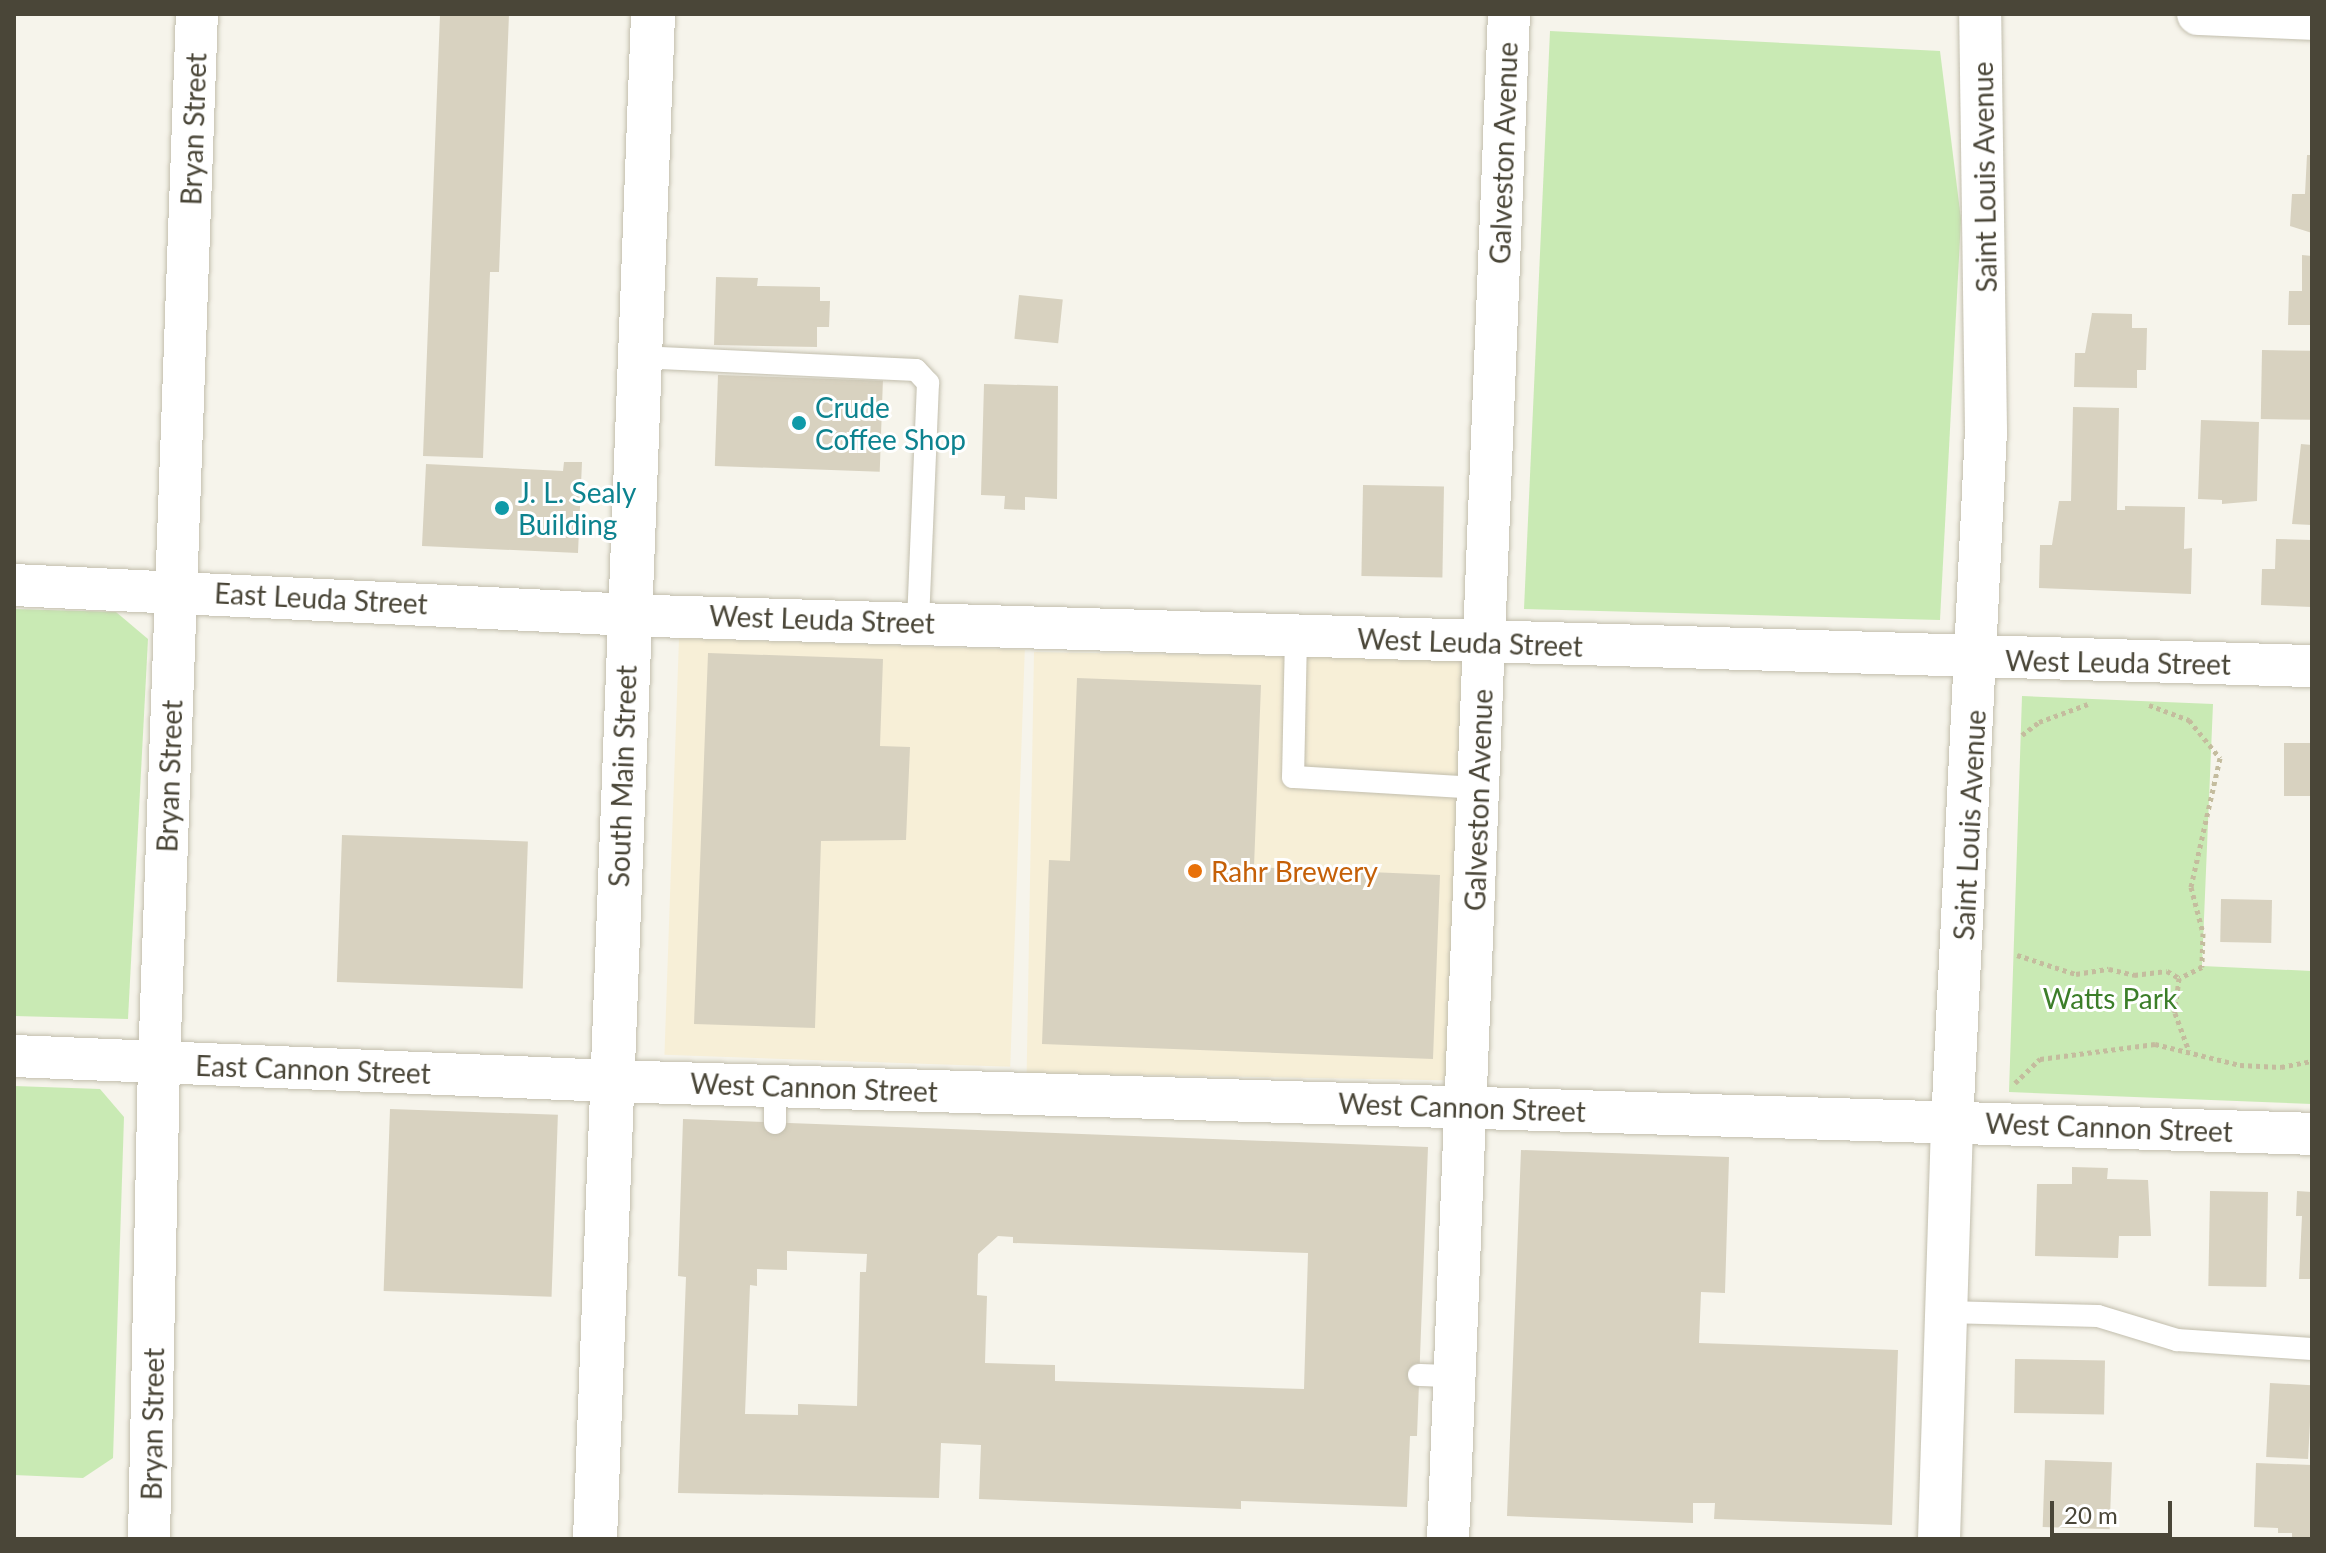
<!DOCTYPE html>
<html>
<head>
<meta charset="utf-8">
<style>
  body { margin:0 }
  #map { position:relative; width:2326px; height:1553px; overflow:hidden; background:#f6f4eb; font-family:Lato,sans-serif }
  div>[style] { position:absolute }
  .commercial>* { inset:0; background:#f7efd7; transform-origin:0 0 }
  .green>* { inset:0; background:#c9eab4 }
  .building>* { inset:0; background:#d8d2c0; transform-origin:0 0 }
  .path>* { height:5px; margin-top:-2.5px; transform-origin:0; background:repeating-linear-gradient(90deg,#c4bc9e 0 4px,transparent 0 8px) }
  .roads { filter:drop-shadow(0 0 2px #c2bead) drop-shadow(0 0 2px #c2bead) }
  .service>* { height:22px; margin:-11px; padding:0 11px; transform-origin:11px; border-radius:11px; background:#fff }
  .minor>* { height:42px; margin:-21px; padding:0 21px; transform-origin:21px; border-radius:21px; background:#fff }
  .tertiary>* { height:44px; margin:-22px; padding:0 22px; transform-origin:22px; border-radius:22px; background:#fff }
  .dots>* { width:22px; height:22px; translate:-50% -50%; box-sizing:border-box; border:4px solid #fff; border-radius:50% }
  span { translate:-50% -50%; white-space:nowrap; text-align:center; line-height:1.15; -webkit-text-stroke:6px #fff; paint-order:stroke }
  .street-label { font-size:28px; color:#4a4638 }
  .culture-label { font-size:28px; color:#0d838f }
  .left { translate:0 -50%; text-align:left }
  .food-label { font-size:28px; color:#c56008 }
  .park-label { font-size:28px; color:#3c7e29 }
  .frame { position:absolute; inset:0; border:16px solid #4a4638; pointer-events:none }
  .scale { position:absolute; left:2050px; top:1501px; width:122px; height:36px; box-sizing:border-box; border:4px solid #4a4638; border-top:0; padding-left:10px; font-size:24px; line-height:28px; white-space:nowrap; color:#4a4638; -webkit-text-stroke:6px #fff; paint-order:stroke }
</style>
</head>
<body>
<div id="map">
  <div class="commercial">
    <i style="left:679px;top:638px;width:346px;height:417px;rotate:2deg"></i>
    <i style="left:1034px;top:652px;width:428px;height:421px;rotate:1deg"></i>
  </div>
  <div class="green">
    <i style="clip-path:polygon(1550px 31px,1940px 51px,1961px 219px,1940px 620px,1524px 609px)"></i>
    <i style="clip-path:polygon(14px 609px,116px 612px,148px 639px,128px 1019px,14px 1016px)"></i>
    <i style="clip-path:polygon(2022px 696px,2213px 704px,2202px 966px,2312px 971px,2312px 1104px,2009px 1092px)"></i>
    <i style="clip-path:polygon(14px 1086px,100px 1089px,124px 1117px,113px 1458px,83px 1478px,14px 1475px)"></i>
  </div>
  <div class="building">
    <i style="clip-path:polygon(440px 14px,509px 14px,499px 272px,490px 272px,483px 458px,423px 456px)"></i>
    <i style="clip-path:polygon(2307px 155px,2312px 155px,2312px 233px,2290px 226px,2292px 194px,2305px 194px)"></i>
    <i style="clip-path:polygon(2302px 255px,2312px 256px,2312px 325px,2288px 325px,2289px 291px,2302px 291px)"></i>
    <i style="clip-path:polygon(716px 277px,758px 278px,757px 286px,820px 287px,820px 301px,830px 301px,829px 327px,817px 327px,817px 347px,714px 345px)"></i>
    <i style="left:1019px;top:295px;width:44px;height:44px;rotate:6deg"></i>
    <i style="clip-path:polygon(2092px 313px,2132px 314px,2132px 328px,2147px 328px,2146px 370px,2137px 370px,2137px 388px,2074px 387px,2075px 353px,2085px 353px)"></i>
    <i style="left:2262px;top:350px;width:50px;height:69px;rotate:1deg"></i>
    <i style="left:718px;top:375px;width:165px;height:91px;rotate:2deg"></i>
    <i style="clip-path:polygon(984px 384px,1058px 386px,1057px 499px,1025px 497px,1025px 510px,1004px 509px,1005px 496px,981px 495px)"></i>
    <i style="clip-path:polygon(2073px 407px,2119px 408px,2117px 510px,2125px 510px,2125px 506px,2185px 507px,2184px 549px,2192px 548px,2191px 594px,2039px 588px,2040px 545px,2052px 545px,2059px 501px,2071px 501px)"></i>
    <i style="clip-path:polygon(2201px 420px,2259px 422px,2257px 501px,2222px 504px,2222px 500px,2198px 499px)"></i>
    <i style="clip-path:polygon(2301px 444px,2312px 445px,2312px 525px,2292px 524px)"></i>
    <i style="clip-path:polygon(564px 462px,582px 462px,578px 553px,422px 546px,426px 464px,563px 471px)"></i>
    <i style="left:1363px;top:485px;width:81px;height:91px;rotate:1deg"></i>
    <i style="clip-path:polygon(2276px 539px,2312px 540px,2312px 607px,2261px 605px,2262px 569px,2275px 569px)"></i>
    <i style="clip-path:polygon(708px 653px,883px 659px,880px 746px,910px 747px,906px 840px,821px 841px,815px 1028px,694px 1024px)"></i>
    <i style="clip-path:polygon(1077px 678px,1261px 685px,1254px 867px,1440px 875px,1433px 1059px,1042px 1044px,1049px 860px,1070px 861px)"></i>
    <i style="left:2284px;top:743px;width:28px;height:53px"></i>
    <i style="left:342px;top:835px;width:186px;height:147px;rotate:2deg"></i>
    <i style="left:2221px;top:899px;width:51px;height:43px;rotate:1deg"></i>
    <i style="left:390px;top:1109px;width:168px;height:182px;rotate:2deg"></i>
    <i style="clip-path:polygon(evenodd,683px 1119px,1428px 1147px,1417px 1436px,1410px 1436px,1407px 1507px,1241px 1501px,1241px 1509px,979px 1499px,981px 1445px,941px 1443px,939px 1498px,678px 1493px,686px 1277px,678px 1276px,683px 1119px,998px 1236px,1013px 1237px,1013px 1243px,1308px 1253px,1304px 1389px,1055px 1381px,1055px 1365px,985px 1363px,987px 1296px,977px 1295px,978px 1254px,998px 1236px,683px 1119px,787px 1251px,867px 1254px,866px 1272px,860px 1272px,857px 1406px,798px 1404px,798px 1415px,745px 1414px,750px 1285px,757px 1286px,757px 1269px,787px 1270px,787px 1251px)"></i>
    <i style="clip-path:polygon(1521px 1150px,1729px 1157px,1725px 1293px,1701px 1292px,1699px 1343px,1898px 1350px,1892px 1525px,1714px 1519px,1715px 1503px,1693px 1503px,1693px 1523px,1507px 1516px)"></i>
    <i style="clip-path:polygon(2072px 1167px,2108px 1168px,2107px 1179px,2148px 1180px,2151px 1236px,2119px 1236px,2118px 1258px,2035px 1256px,2037px 1184px,2072px 1184px)"></i>
    <i style="left:2210px;top:1191px;width:58px;height:95px;rotate:1deg"></i>
    <i style="clip-path:polygon(2297px 1191px,2312px 1192px,2312px 1279px,2299px 1279px,2302px 1216px,2296px 1216px)"></i>
    <i style="left:2015px;top:1359px;width:90px;height:54px;rotate:1deg"></i>
    <i style="left:2270px;top:1383px;width:42px;height:74px;rotate:3deg"></i>
    <i style="left:2045px;top:1460px;width:67px;height:67px;rotate:2deg"></i>
    <i style="clip-path:polygon(2256px 1463px,2312px 1465px,2312px 1539px,2292px 1539px,2292px 1533px,2278px 1533px,2278px 1528px,2254px 1527px)"></i>
  </div>
  <div class="path">
    <i style="left:2149px;top:705px;width:43px;rotate:20.6deg"></i>
    <i style="left:2189px;top:720px;width:49px;rotate:50.8deg"></i>
    <i style="left:2220px;top:758px;width:132px;rotate:102.7deg"></i>
    <i style="left:2191px;top:887px;width:48px;rotate:75.4deg"></i>
    <i style="left:2203px;top:933px;width:34px;rotate:92deg"></i>
    <i style="left:2202px;top:967px;width:25px;rotate:154deg"></i>
    <i style="left:2179px;top:978px;width:35px;rotate:97deg"></i>
    <i style="left:2175px;top:1013px;width:40px;rotate:69.8deg"></i>
    <i style="left:2022px;top:735px;width:21px;rotate:-37deg"></i>
    <i style="left:2039px;top:722px;width:52px;rotate:-20.2deg"></i>
    <i style="left:2017px;top:955px;width:62px;rotate:17.9deg"></i>
    <i style="left:2076px;top:974px;width:33px;rotate:-9deg"></i>
    <i style="left:2109px;top:969px;width:26px;rotate:13deg"></i>
    <i style="left:2134px;top:975px;width:33px;rotate:-7deg"></i>
    <i style="left:2167px;top:971px;width:14px;rotate:30deg"></i>
    <i style="left:2015px;top:1083px;width:35px;rotate:-44deg"></i>
    <i style="left:2040px;top:1059px;width:116px;rotate:-7.4deg"></i>
    <i style="left:2155px;top:1044px;width:88px;rotate:13.9deg"></i>
    <i style="left:2240px;top:1065px;width:41px;rotate:2.8deg"></i>
    <i style="left:2281px;top:1067px;width:32px;rotate:-11deg"></i>
  </div>
  <div class="roads">
    <div class="service">
      <i style="left:639px;top:357px;width:277px;rotate:2.7deg"></i>
      <i style="left:916px;top:370px;width:18px;rotate:47deg"></i>
      <i style="left:928px;top:383px;width:239px;rotate:92.4deg"></i>
      <i style="left:1296px;top:636px;width:141px;rotate:91.2deg"></i>
      <i style="left:1293px;top:777px;width:185px;rotate:3.4deg"></i>
      <i style="left:775px;top:1123px;width:37px;rotate:-90deg"></i>
      <i style="left:1946px;top:1312px;width:152px;rotate:1.5deg"></i>
      <i style="left:2098px;top:1316px;width:83px;rotate:16.9deg"></i>
      <i style="left:2177px;top:1340px;width:135px;rotate:3.8deg"></i>
      <i style="left:1419px;top:1375px;width:36px;rotate:2deg"></i>
    </div>
    <div class="minor">
      <i style="left:2198px;top:14px;width:114px;rotate:2.5deg"></i>
      <i style="left:14px;top:585px;width:640px;rotate:2.78deg"></i>
      <i style="left:653px;top:616px;width:1660px;rotate:1.73deg"></i>
      <i style="left:14px;top:1056px;width:598px;rotate:2.4deg"></i>
      <i style="left:611px;top:1081px;width:1702px;rotate:1.78deg"></i>
      <i style="left:149px;top:1539px;width:476px;rotate:-88.8deg"></i>
      <i style="left:159px;top:1063px;width:1050px;rotate:-87.93deg"></i>
      <i style="left:1448px;top:1539px;width:1526px;rotate:-87.71deg"></i>
      <i style="left:1939px;top:1539px;width:416px;rotate:-88.2deg"></i>
      <i style="left:1952px;top:1123px;width:693px;rotate:-87.19deg"></i>
      <i style="left:1986px;top:431px;width:417px;rotate:-90.8deg"></i>
    </div>
    <div class="tertiary">
      <i style="left:595px;top:1539px;width:1526px;rotate:-87.82deg"></i>
    </div>
  </div>
  <div class="dots">
    <i style="left:799px;top:423px;background:#0f9aa8"></i>
    <i style="left:502px;top:508px;background:#0f9aa8"></i>
    <i style="left:1195px;top:871px;background:#e8710a"></i>
  </div>
  <div class="street-label">
    <span style="left:193px;top:129px;rotate:-88deg">Bryan Street</span>
    <span style="left:1503px;top:153px;rotate:-88deg">Galveston Avenue</span>
    <span style="left:1984px;top:177px;rotate:-91deg">Saint Louis Avenue</span>
    <span style="left:321px;top:598px;rotate:3deg">East Leuda Street</span>
    <span style="left:822px;top:619px;rotate:2deg">West Leuda Street</span>
    <span style="left:1470px;top:642px;rotate:2deg">West Leuda Street</span>
    <span style="left:2118px;top:662px;rotate:1deg">West Leuda Street</span>
    <span style="left:169px;top:776px;rotate:-88deg">Bryan Street</span>
    <span style="left:622px;top:776px;rotate:-88deg">South Main Street</span>
    <span style="left:1478px;top:800px;rotate:-88deg">Galveston Avenue</span>
    <span style="left:1969px;top:825px;rotate:-87deg">Saint Louis Avenue</span>
    <span style="left:313px;top:1069px;rotate:2deg">East Cannon Street</span>
    <span style="left:814px;top:1087px;rotate:2deg">West Cannon Street</span>
    <span style="left:1462px;top:1107px;rotate:2deg">West Cannon Street</span>
    <span style="left:2109px;top:1127px;rotate:2deg">West Cannon Street</span>
    <span style="left:152px;top:1424px;rotate:-89deg">Bryan Street</span>
  </div>
  <div class="culture-label">
    <span class="left" style="left:815px;top:423px">Crude<br>Coffee Shop</span>
    <span class="left" style="left:518px;top:508px">J. L. Sealy<br>Building</span>
  </div>
  <div class="food-label">
    <span class="left" style="left:1211px;top:871px">Rahr Brewery</span>
  </div>
  <div class="park-label">
    <span style="left:2110px;top:998px">Watts Park</span>
  </div>
  <div class="frame"></div>
  <div class="scale">20 m</div>
</div>
</body>
</html>
